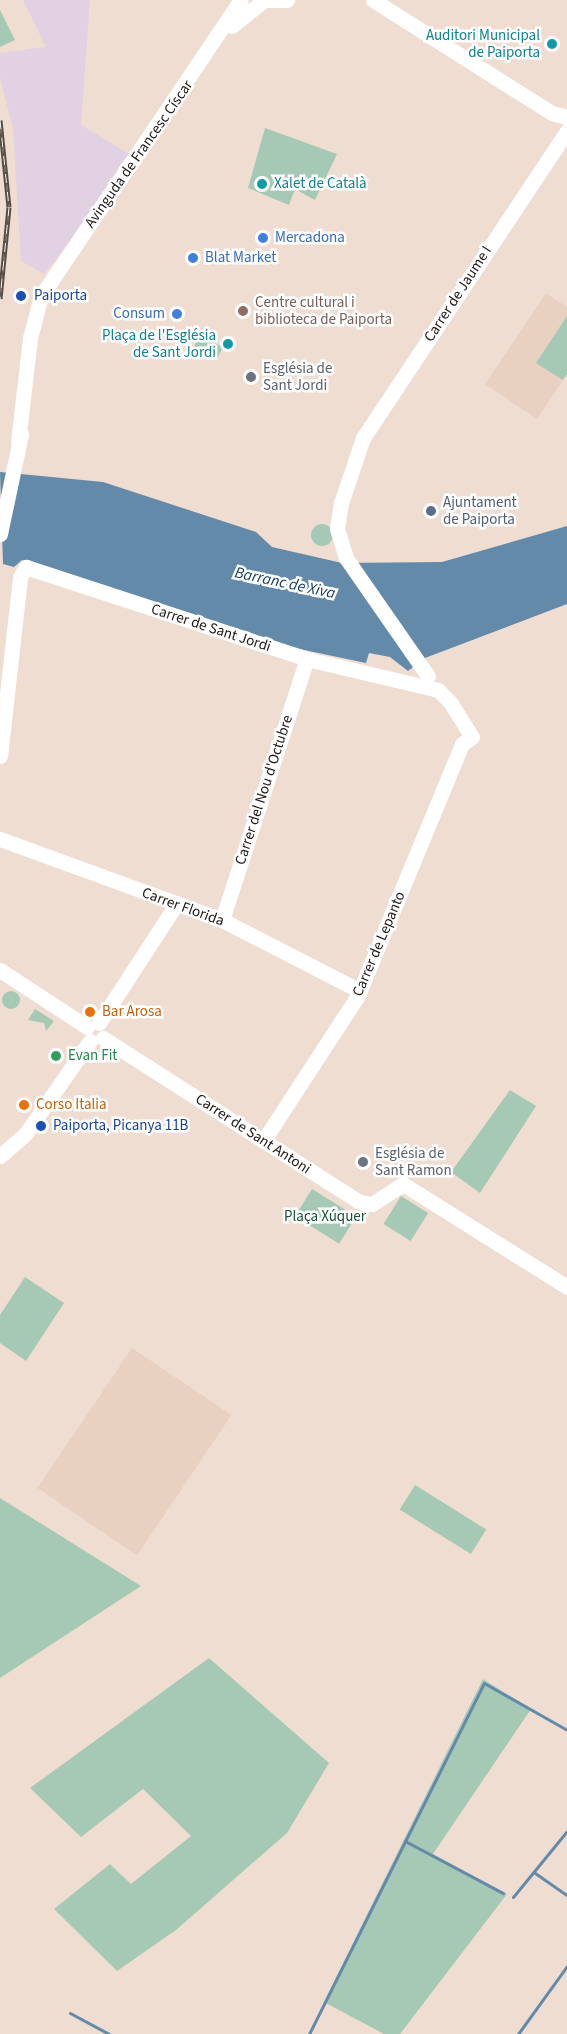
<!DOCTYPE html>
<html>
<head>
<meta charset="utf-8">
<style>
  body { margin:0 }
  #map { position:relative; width:567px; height:2034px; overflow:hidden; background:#efddd2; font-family:"Source Sans 3",sans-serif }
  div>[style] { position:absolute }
  .industrial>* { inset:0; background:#e2d1e2 }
  .built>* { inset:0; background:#e9d1c1; transform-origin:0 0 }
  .green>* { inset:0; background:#a6c9b6; transform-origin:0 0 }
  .round { border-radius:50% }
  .water>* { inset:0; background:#648aaa }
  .stream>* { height:3px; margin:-1.5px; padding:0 1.5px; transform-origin:1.5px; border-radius:1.5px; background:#648aaa }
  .secondary>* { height:15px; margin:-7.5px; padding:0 7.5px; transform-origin:7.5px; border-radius:7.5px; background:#fff }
  .rail>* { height:5px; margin-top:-2.5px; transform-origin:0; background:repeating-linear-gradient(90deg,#fff 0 9px,#564d47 0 18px); box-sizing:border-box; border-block:2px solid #564d47 }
  .dots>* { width:16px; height:16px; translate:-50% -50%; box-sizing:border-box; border:3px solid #fff; border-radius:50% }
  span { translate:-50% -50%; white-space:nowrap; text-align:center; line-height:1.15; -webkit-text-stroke:5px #fff; paint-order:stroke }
  .culture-label { font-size:15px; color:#0d838f }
  .right { translate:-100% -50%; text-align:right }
  .left { translate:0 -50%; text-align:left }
  .street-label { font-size:15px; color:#1e1814 }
  .shop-label { font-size:15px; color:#366cbe }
  .transit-label { font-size:15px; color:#164399 }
  .education-label { font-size:15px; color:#785e54 }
  .worship-label { font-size:15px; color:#5b616d }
  .service-label { font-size:15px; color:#4e5e75 }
  .food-label { font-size:15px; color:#c56008 }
  .leisure-label { font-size:15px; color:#27864d }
  .park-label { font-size:15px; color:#165137 }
  .water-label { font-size:16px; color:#113e60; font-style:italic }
</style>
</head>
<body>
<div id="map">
  <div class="industrial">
    <i style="clip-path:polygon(23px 0,90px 0,81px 125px,136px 158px,44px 274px,21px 261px,13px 128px,0 78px,0 53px,46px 47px)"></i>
  </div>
  <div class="built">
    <i style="clip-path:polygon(546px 293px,567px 307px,567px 374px,537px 419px,485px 384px)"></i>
    <i style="left:132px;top:1348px;width:120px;height:169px;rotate:34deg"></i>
  </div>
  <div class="green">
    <i style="clip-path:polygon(0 10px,15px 40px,0 47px)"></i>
    <i style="clip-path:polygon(265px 128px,337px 154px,315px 200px,295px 189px,289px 205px,248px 188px)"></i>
    <i style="clip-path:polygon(567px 316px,567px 374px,563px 380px,536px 363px)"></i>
    <i style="left:200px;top:335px;width:26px;height:13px;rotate:28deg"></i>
    <i class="round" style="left:311px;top:524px;width:22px;height:22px"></i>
    <i class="round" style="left:2px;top:991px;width:18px;height:18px"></i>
    <i style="clip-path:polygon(35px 1009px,54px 1021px,46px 1031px,44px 1023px,28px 1020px)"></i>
    <i style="clip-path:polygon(510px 1090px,536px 1106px,480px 1193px,451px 1172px)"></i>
    <i style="left:312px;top:1189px;width:52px;height:32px;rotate:32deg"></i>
    <i style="left:401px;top:1196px;width:32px;height:33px;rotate:32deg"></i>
    <i style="clip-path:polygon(25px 1277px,64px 1303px,26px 1361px,0 1343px,0 1315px)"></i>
    <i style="left:415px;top:1485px;width:84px;height:29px;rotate:32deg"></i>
    <i style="clip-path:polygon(0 1498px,141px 1586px,0 1678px)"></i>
    <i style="clip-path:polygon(209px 1658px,329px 1763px,287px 1833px,176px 1930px,117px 1971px,54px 1909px,110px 1864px,131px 1884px,191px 1836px,143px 1789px,81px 1837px,30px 1788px)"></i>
    <i style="clip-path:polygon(483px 1679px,531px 1709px,433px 1854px,507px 1894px,400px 2034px,384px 2034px,324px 2002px)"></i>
  </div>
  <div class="water">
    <i style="clip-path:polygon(0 472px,103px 482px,256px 532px,272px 547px,342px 563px,442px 562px,567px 526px,567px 604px,425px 658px,408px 671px,390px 657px,369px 653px,366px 663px,266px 642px,22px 560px,14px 567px,3px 564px)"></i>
  </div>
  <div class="stream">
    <i style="left:405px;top:1841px;width:111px;rotate:28deg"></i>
    <i style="left:535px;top:1873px;width:39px;rotate:35deg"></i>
    <i style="left:513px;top:1897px;width:85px;rotate:-50.7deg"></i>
    <i style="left:70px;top:2013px;width:44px;rotate:28.3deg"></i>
    <i style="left:309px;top:2034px;width:392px;rotate:-63.5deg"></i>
    <i style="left:484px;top:1683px;width:95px;rotate:29.5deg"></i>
    <i style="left:518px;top:2034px;width:84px;rotate:-54.2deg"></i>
  </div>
  <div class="secondary">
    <i style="left:261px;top:0;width:26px"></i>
    <i style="left:373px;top:0;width:212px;rotate:32.3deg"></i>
    <i style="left:552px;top:113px;width:16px;rotate:15deg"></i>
    <i style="left:232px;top:26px;width:40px;rotate:-39deg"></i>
    <i style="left:18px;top:442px;width:105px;rotate:-83.4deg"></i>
    <i style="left:30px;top:338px;width:43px;rotate:-75.3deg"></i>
    <i style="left:41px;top:296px;width:357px;rotate:-56deg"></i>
    <i style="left:0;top:534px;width:102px;rotate:-78.1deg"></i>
    <i style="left:428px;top:676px;width:144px;rotate:-124.8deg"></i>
    <i style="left:346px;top:558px;width:31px;rotate:-107deg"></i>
    <i style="left:337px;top:528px;width:25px;rotate:-81deg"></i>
    <i style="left:341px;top:503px;width:69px;rotate:-71.3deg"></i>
    <i style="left:363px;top:438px;width:369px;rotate:-56.4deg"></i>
    <i style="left:0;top:756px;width:180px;rotate:-83.6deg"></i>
    <i style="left:20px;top:577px;width:12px;rotate:-59deg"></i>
    <i style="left:26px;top:567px;width:296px;rotate:18.1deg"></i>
    <i style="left:307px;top:659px;width:135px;rotate:13.3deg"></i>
    <i style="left:438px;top:690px;width:17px;rotate:45deg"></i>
    <i style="left:450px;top:702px;width:41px;rotate:57.8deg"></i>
    <i style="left:472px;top:737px;width:12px;rotate:145deg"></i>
    <i style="left:462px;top:744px;width:274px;rotate:112.5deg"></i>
    <i style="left:357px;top:997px;width:172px;rotate:123.1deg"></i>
    <i style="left:0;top:839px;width:236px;rotate:20deg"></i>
    <i style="left:222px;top:920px;width:155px;rotate:27.2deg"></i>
    <i style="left:222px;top:920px;width:274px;rotate:-72deg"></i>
    <i style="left:0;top:970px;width:104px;rotate:33.2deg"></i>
    <i style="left:99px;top:1023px;width:143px;rotate:-57deg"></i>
    <i style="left:103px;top:1038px;width:304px;rotate:32.6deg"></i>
    <i style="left:359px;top:1202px;width:13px;rotate:9deg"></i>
    <i style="left:372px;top:1204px;width:37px;rotate:-33deg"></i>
    <i style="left:403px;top:1184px;width:194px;rotate:32.1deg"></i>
    <i style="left:0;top:1156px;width:35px;rotate:-41deg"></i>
    <i style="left:26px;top:1133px;width:112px;rotate:-55.2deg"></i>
  </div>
  <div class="rail">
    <i style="left:0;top:120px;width:87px;rotate:84.1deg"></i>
    <i style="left:9px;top:207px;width:92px;rotate:95.6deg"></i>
  </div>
  <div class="dots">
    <i style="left:552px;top:44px;background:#0f9aa8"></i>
    <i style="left:262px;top:184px;background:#0f9aa8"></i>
    <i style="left:263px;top:238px;background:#3f7fe0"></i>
    <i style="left:193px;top:258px;background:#3f7fe0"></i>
    <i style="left:21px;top:296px;background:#1a4fb4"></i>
    <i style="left:243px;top:311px;background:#8d6e63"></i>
    <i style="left:177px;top:314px;background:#3f7fe0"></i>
    <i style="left:228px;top:344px;background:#0f9aa8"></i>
    <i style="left:251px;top:377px;background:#6b7280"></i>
    <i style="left:431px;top:511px;background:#5c6f8a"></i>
    <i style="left:90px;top:1012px;background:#e8710a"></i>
    <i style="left:56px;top:1056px;background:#2e9e5b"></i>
    <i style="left:24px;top:1105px;background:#e8710a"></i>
    <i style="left:41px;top:1126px;background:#1a4fb4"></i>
    <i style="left:363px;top:1162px;background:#6b7280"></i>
  </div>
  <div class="culture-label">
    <span class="right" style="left:540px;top:44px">Auditori Municipal<br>de Paiporta</span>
    <span class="left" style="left:274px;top:184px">Xalet de Català</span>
    <span class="right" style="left:216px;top:344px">Plaça de l'Església<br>de Sant Jordi</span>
  </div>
  <div class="street-label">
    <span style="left:139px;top:154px;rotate:-55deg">Avinguda de Francesc Císcar</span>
    <span style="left:458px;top:294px;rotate:-57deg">Carrer de Jaume I</span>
    <span style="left:211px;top:628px;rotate:18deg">Carrer de Sant Jordi</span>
    <span style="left:264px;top:790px;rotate:-72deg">Carrer del Nou d'Octubre</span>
    <span style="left:183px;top:907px;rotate:20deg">Carrer Florida</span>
    <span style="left:379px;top:944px;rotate:-67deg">Carrer de Lepanto</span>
    <span style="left:253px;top:1134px;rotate:33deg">Carrer de Sant Antoni</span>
  </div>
  <div class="shop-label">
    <span class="left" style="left:275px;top:238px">Mercadona</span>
    <span class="left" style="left:205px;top:258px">Blat Market</span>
    <span class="right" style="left:165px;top:314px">Consum</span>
  </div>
  <div class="transit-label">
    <span class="left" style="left:34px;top:296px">Paiporta</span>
    <span class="left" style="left:53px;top:1126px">Paiporta, Picanya 11B</span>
  </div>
  <div class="education-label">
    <span class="left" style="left:255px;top:311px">Centre cultural i<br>biblioteca de Paiporta</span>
  </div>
  <div class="worship-label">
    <span class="left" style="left:263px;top:377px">Església de<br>Sant Jordi</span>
    <span class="left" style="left:375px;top:1162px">Església de<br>Sant Ramon</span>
  </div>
  <div class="service-label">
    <span class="left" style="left:443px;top:511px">Ajuntament<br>de Paiporta</span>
  </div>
  <div class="food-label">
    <span class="left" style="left:102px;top:1012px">Bar Arosa</span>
    <span class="left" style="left:36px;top:1105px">Corso Italia</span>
  </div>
  <div class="leisure-label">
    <span class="left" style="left:68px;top:1056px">Evan Fit</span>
  </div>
  <div class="park-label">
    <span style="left:325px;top:1217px">Plaça Xúquer</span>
  </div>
  <div class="water-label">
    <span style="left:285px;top:583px;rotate:12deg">Barranc de Xiva</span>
  </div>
</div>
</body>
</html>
